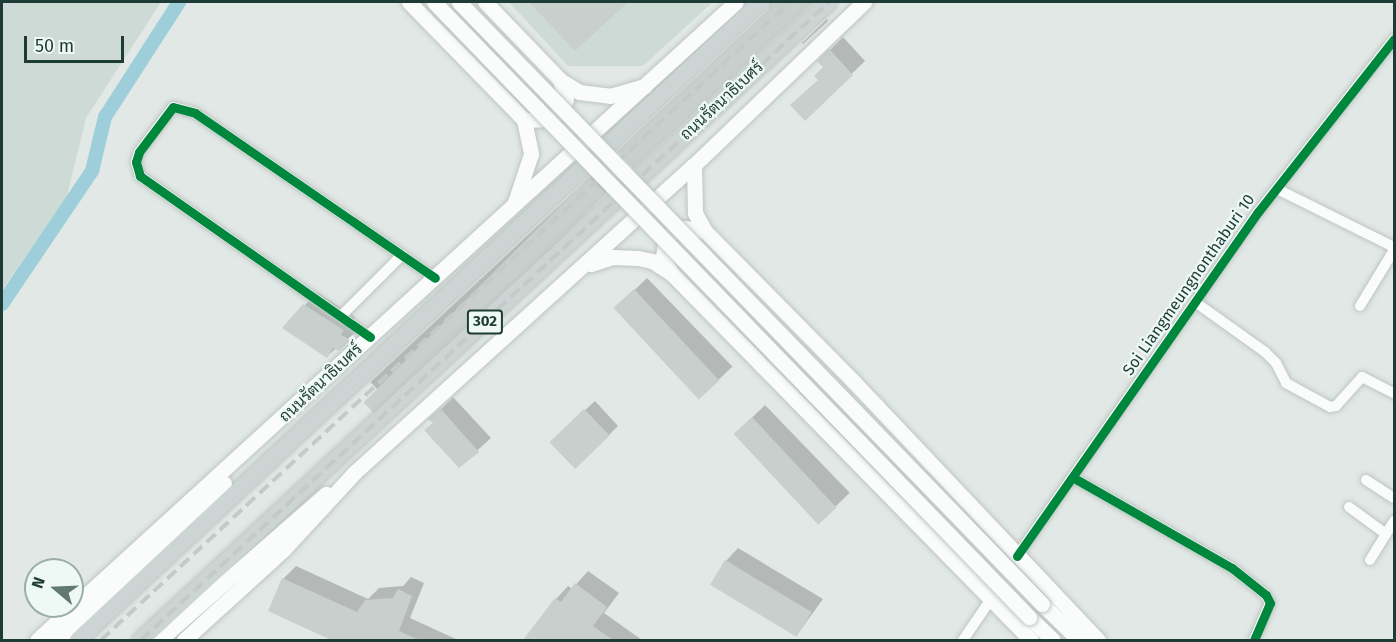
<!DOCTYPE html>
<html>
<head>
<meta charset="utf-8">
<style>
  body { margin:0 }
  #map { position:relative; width:1396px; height:642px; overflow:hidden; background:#e1e8e5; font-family:"Fira Sans",Sarabun,sans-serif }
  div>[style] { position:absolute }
  .built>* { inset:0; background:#cedad5 }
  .shadow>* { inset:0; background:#0003; transform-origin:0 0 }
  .canal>* { height:14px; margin:-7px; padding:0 7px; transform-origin:7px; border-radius:7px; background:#9dceda }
  .building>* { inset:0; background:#c8cfcc; transform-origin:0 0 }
  .roads { filter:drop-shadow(0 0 2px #bec5c2) drop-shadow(0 0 2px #bec5c2) }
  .minor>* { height:10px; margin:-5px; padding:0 5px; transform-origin:5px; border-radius:5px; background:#fafcfb }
  .secondary>* { height:15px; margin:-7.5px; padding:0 7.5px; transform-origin:7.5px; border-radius:7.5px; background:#fafcfb }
  .primary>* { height:16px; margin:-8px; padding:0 8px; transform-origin:8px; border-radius:8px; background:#ccd5d3 }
  .rail>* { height:4px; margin-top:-2px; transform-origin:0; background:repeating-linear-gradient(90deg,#c5cac9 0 12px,transparent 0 18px) }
  .bridges { filter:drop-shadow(0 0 2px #bdc6c3) drop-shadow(0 0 2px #bdc6c3) }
  .secondary-bridge>* { height:15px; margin:-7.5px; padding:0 7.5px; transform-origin:7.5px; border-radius:7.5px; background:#fafcfb }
  .cycleway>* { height:9px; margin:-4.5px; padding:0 4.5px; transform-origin:4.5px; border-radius:4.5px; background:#00873e }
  span { translate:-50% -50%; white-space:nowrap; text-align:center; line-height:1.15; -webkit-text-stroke:4.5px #eef8f4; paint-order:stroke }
  .shield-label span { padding:2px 4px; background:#eef8f4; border:2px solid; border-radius:4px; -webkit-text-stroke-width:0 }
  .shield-label { font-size:15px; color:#1e3c36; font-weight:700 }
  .street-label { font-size:16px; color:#1e3c36 }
  .frame { position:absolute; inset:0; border:3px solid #1e3c36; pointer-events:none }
  .north { position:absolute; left:24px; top:558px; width:60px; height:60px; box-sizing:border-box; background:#eef8f4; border:2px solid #9bada8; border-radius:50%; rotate:289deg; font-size:16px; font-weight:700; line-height:24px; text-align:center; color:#1e3c36 }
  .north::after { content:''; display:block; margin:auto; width:21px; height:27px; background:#627873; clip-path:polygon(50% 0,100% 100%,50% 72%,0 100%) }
  .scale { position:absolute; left:24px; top:36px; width:100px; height:27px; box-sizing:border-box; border:3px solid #1e3c36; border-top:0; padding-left:8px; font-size:18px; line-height:21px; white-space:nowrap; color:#1e3c36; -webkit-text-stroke:4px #eef8f4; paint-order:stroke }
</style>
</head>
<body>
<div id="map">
  <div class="built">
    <i style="clip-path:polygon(2px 2px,161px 2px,86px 118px,67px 196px,2px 290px)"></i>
    <i style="clip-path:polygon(509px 2px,713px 2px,643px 66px,568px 66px)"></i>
  </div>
  <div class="shadow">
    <i style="clip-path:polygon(531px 2px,626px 2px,575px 49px)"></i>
    <i style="clip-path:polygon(770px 2px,812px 2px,634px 166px,770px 9px)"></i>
    <i style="clip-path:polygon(827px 19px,828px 21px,803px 44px,802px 43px)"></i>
    <i style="clip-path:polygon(843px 37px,865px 61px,805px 119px,825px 67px,819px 61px)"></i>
    <i style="left:603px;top:165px;width:22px;height:318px;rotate:47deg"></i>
    <i style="left:647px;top:278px;width:123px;height:43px;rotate:46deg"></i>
    <i style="clip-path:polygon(317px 292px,355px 317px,352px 322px,362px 327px,327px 356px,285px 327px)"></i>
    <i style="clip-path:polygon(453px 397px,491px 438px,460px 466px,431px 419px)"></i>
    <i style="clip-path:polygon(595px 401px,618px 426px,609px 435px,560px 433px)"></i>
    <i style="left:765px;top:405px;width:122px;height:42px;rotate:46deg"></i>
    <i style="clip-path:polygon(738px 548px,823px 599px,797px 635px,726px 561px)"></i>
    <i style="clip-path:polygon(296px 566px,368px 599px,379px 588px,403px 586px,411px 577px,424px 583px,410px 618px,458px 640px,335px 640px,270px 610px,283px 579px)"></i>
    <i style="clip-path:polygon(588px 571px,619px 593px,604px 613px,642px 640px,525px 640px,556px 599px,568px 586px,572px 589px)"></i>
  </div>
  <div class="canal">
    <i style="left:2px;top:304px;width:161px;rotate:-55.9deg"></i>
    <i style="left:92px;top:171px;width:56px;rotate:-76.5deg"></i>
    <i style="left:105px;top:117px;width:137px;rotate:-57.2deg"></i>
  </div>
  <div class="building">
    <i style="clip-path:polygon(529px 2px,628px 2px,575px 51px)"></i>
    <i style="clip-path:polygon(771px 2px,814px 2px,634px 169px,617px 151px,768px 10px)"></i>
    <i style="clip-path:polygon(829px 49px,853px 75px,805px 121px,790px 105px,818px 80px,814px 76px,823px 67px,817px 61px)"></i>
    <i style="left:589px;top:177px;width:24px;height:319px;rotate:45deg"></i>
    <i style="left:634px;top:289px;width:125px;height:28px;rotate:47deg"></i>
    <i style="clip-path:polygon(303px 304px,344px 330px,341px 335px,351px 340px,339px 351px,333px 348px,327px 358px,282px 328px)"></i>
    <i style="clip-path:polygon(440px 408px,479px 452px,459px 468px,424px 430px,433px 423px,428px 419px)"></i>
    <i style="left:584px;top:409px;width:37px;height:48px;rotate:46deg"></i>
    <i style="left:752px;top:417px;width:124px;height:25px;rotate:47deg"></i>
    <i style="left:725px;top:560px;width:101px;height:29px;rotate:31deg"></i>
    <i style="clip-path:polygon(282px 578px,357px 612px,365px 600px,393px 598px,398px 589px,412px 596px,399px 631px,419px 640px,331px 640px,268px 611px)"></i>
    <i style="clip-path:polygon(575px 583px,607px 607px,593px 626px,613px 640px,523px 640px,555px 598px,561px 602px)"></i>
  </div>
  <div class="roads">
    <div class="minor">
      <i style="left:1277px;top:189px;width:131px;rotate:26.4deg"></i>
      <i style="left:1195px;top:302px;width:86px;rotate:35.5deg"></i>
      <i style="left:1265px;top:352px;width:16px;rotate:45deg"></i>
      <i style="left:1276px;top:363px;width:22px;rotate:63deg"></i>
      <i style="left:1286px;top:383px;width:50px;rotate:28.6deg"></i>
      <i style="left:1330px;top:407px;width:6px;rotate:-9deg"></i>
      <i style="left:1336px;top:406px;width:39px;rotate:-48deg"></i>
      <i style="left:1362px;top:377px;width:36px;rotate:27deg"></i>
      <i style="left:1360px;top:306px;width:66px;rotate:-58.7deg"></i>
      <i style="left:342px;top:315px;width:85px;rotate:-45deg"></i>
      <i style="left:370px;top:337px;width:281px;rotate:-145deg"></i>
      <i style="left:140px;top:176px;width:15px;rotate:-106deg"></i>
      <i style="left:136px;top:162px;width:10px;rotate:-73deg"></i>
      <i style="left:139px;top:152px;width:56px;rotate:-52.9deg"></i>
      <i style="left:173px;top:107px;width:23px;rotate:15deg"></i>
      <i style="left:195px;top:113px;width:291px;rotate:34.5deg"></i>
      <i style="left:1074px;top:478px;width:182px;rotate:29.7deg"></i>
      <i style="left:1232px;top:568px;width:43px;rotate:38.5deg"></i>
      <i style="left:1266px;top:595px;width:9px;rotate:63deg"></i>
      <i style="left:1270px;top:603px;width:40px;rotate:113.4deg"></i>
      <i style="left:1366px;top:480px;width:33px;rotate:33deg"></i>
      <i style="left:1349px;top:507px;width:46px;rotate:36.1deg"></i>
      <i style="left:1017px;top:556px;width:420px;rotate:-55deg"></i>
      <i style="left:1258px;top:212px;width:220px;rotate:-51.8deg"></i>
      <i style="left:1370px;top:560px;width:46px;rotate:-58.4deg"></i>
      <i style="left:963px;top:640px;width:50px;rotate:-55.7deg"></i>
    </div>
    <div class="secondary">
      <i style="left:409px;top:2px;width:165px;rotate:45.7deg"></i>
      <i style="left:524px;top:120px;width:35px;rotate:78deg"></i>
      <i style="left:531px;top:154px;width:51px;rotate:108.4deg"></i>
      <i style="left:485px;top:2px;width:108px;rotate:46.1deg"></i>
      <i style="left:560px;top:80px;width:22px;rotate:32deg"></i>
      <i style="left:579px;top:92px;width:31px;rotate:7deg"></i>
      <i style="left:610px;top:96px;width:36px;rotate:-16deg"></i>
      <i style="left:524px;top:120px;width:28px;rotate:-2deg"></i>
      <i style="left:552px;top:119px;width:13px;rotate:-48deg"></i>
      <i style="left:561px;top:109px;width:11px;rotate:-63deg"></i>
      <i style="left:566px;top:99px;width:20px;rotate:-108deg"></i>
      <i style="left:694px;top:165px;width:48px;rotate:88.8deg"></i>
      <i style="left:695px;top:213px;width:21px;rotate:61deg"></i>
      <i style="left:705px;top:231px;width:211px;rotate:45.4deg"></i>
      <i style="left:853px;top:381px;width:357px;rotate:46.6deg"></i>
      <i style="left:591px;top:264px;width:22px;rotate:-18deg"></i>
      <i style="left:612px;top:257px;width:26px;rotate:2deg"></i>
      <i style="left:638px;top:258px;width:14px;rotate:12deg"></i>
      <i style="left:652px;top:261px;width:24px;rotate:33deg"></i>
      <i style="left:672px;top:274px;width:513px;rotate:45.55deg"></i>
      <i style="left:672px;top:274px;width:19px;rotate:-118deg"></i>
      <i style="left:663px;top:257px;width:14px;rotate:-82deg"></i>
      <i style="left:665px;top:243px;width:12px;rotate:-55deg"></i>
      <i style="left:672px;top:233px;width:13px;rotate:-23deg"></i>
      <i style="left:684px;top:228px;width:21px;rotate:8deg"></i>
      <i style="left:1042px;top:604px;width:52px;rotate:44.2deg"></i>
      <i style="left:1029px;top:617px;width:33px;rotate:44deg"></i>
      <i style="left:37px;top:640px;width:946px;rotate:-42.39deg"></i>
      <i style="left:57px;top:640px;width:229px;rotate:-43.2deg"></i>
      <i style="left:159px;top:640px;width:222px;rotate:-41.2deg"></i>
      <i style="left:184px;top:640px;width:134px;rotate:-42.3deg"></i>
      <i style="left:283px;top:550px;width:106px;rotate:-47.3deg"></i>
      <i style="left:355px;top:472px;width:457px;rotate:-42.2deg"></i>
      <i style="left:694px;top:165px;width:236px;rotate:-43.8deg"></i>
    </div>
    <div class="primary">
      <i style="left:78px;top:640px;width:935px;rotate:-43.05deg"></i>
      <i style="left:141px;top:640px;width:938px;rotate:-42.84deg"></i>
    </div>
  </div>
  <div class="rail">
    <i style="left:101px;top:640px;width:939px;rotate:-42.8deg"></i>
    <i style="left:141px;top:640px;width:938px;rotate:-42.84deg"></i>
  </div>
  <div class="bridges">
    <div class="secondary-bridge">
      <i style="left:434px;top:2px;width:856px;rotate:45.95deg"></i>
      <i style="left:459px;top:2px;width:838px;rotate:45.92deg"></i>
    </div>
  </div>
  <div class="cycleway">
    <i style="left:370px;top:337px;width:281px;rotate:-145deg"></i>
    <i style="left:140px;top:176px;width:15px;rotate:-106deg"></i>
    <i style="left:136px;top:162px;width:10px;rotate:-73deg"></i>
    <i style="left:139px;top:152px;width:56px;rotate:-52.9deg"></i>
    <i style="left:173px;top:107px;width:23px;rotate:15deg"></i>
    <i style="left:195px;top:113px;width:291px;rotate:34.5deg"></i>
    <i style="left:1074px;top:478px;width:182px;rotate:29.7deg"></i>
    <i style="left:1232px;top:568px;width:43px;rotate:38.5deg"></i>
    <i style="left:1266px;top:595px;width:9px;rotate:63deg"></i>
    <i style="left:1270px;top:603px;width:40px;rotate:113.4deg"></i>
    <i style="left:1017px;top:556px;width:420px;rotate:-55deg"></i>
    <i style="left:1258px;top:212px;width:220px;rotate:-51.8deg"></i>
  </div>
  <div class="shield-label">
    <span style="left:485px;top:322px">302</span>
  </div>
  <div class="street-label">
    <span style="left:722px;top:101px;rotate:-43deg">ถนนรัตนาธิเบศร์</span>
    <span style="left:1189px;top:285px;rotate:-55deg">Soi Liangmeungnonthaburi 10</span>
    <span style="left:321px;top:383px;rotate:-43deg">ถนนรัตนาธิเบศร์</span>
  </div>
  <div class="frame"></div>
  <div class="north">N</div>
  <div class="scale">50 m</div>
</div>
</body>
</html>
